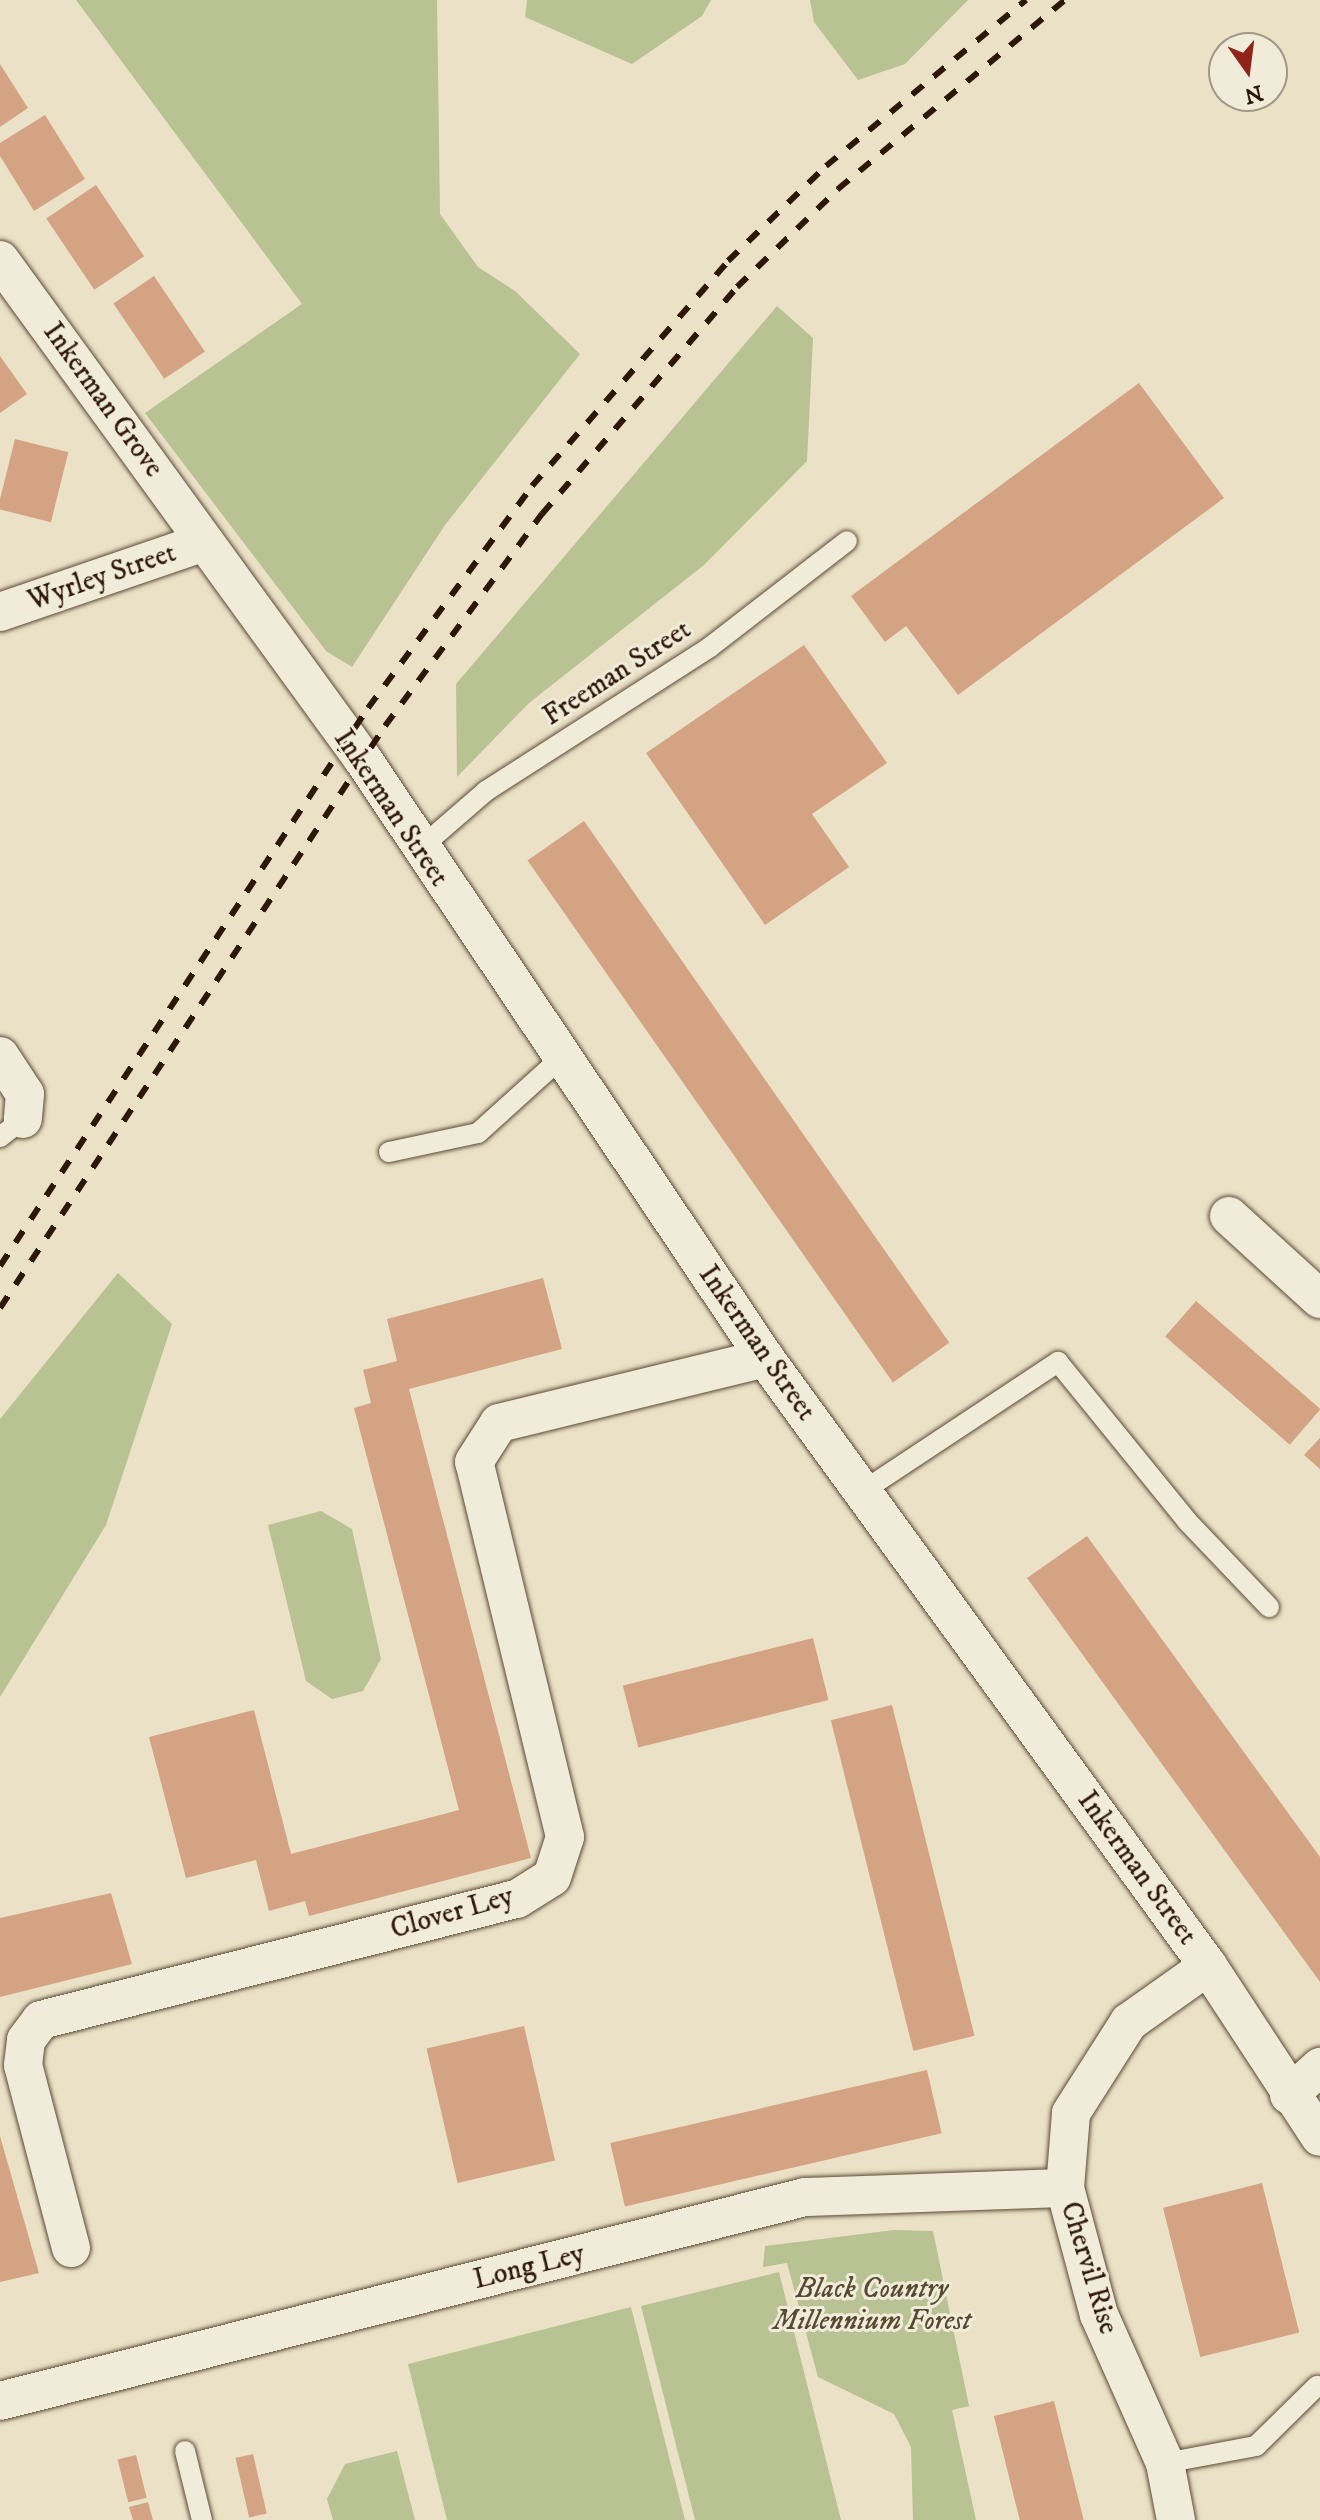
<!DOCTYPE html>
<html>
<head>
<meta charset="utf-8">
<style>
  body { margin:0 }
  #map { position:relative; width:1320px; height:2520px; overflow:hidden; background:#eae1c6; font-family:"IM FELL DW Pica",serif }
  div>[style] { position:absolute }
  .green>* { inset:0; background:#b8c293 }
  .building>* { inset:0; background:#d4a383; transform-origin:0 0 }
  .roads { filter:drop-shadow(0 0 2px #5c4a38) drop-shadow(0 0 2px #5c4a38) }
  .service>* { height:20px; margin:-10px; padding:0 10px; transform-origin:10px; border-radius:10px; background:#f1ecda }
  .minor>* { height:38px; margin:-19px; padding:0 19px; transform-origin:19px; border-radius:19px; background:#f1ecda }
  .rail>* { height:6px; margin-top:-3px; transform-origin:0; background:repeating-linear-gradient(90deg,#2d1708 0 14px,transparent 0 28px) }
  span { translate:-50% -50%; white-space:nowrap; text-align:center; line-height:1.15; -webkit-text-stroke:6px #f1ecda; paint-order:stroke }
  .street-label { font-size:28px; color:#2d1708 }
  .park-label { font-size:28px; color:#574a32; font-style:italic }
  .north { position:absolute; left:1208px; top:32px; width:80px; height:80px; box-sizing:border-box; background:#f1ecda; border:2px solid #a39786; border-radius:50%; rotate:166deg; font-size:22px; font-weight:700; line-height:32px; text-align:center; color:#2d1708 }
  .north::after { content:''; display:block; margin:auto; width:28px; height:36px; background:#8f2418; clip-path:polygon(50% 0,100% 100%,50% 72%,0 100%) }
</style>
</head>
<body>
<div id="map">
  <div class="green">
    <i style="clip-path:polygon(76px 0,437px 0,440px 214px,478px 267px,515px 291px,580px 354px,445px 525px,352px 667px,326px 651px,145px 413px,302px 304px)"></i>
    <i style="clip-path:polygon(527px 0,711px 0,702px 16px,632px 64px,525px 17px)"></i>
    <i style="clip-path:polygon(810px 0,968px 0,905px 64px,858px 80px,814px 22px)"></i>
    <i style="clip-path:polygon(777px 306px,813px 338px,807px 461px,704px 565px,529px 703px,457px 777px,456px 684px)"></i>
    <i style="clip-path:polygon(118px 1273px,172px 1324px,106px 1525px,0 1697px,0 1419px)"></i>
    <i style="clip-path:polygon(321px 1511px,352px 1529px,381px 1659px,363px 1691px,332px 1699px,306px 1681px,268px 1525px)"></i>
    <i style="clip-path:polygon(894px 2230px,933px 2231px,969px 2406px,952px 2410px,976px 2520px,913px 2520px,911px 2447px,894px 2414px,818px 2377px,787px 2263px,763px 2267px,765px 2246px)"></i>
    <i style="clip-path:polygon(779px 2272px,841px 2520px,695px 2520px,641px 2306px)"></i>
    <i style="clip-path:polygon(631px 2307px,685px 2520px,447px 2520px,408px 2364px)"></i>
    <i style="clip-path:polygon(397px 2451px,415px 2520px,333px 2520px,327px 2499px,345px 2464px)"></i>
  </div>
  <div class="building">
    <i style="clip-path:polygon(0 64px,28px 108px,0 127px)"></i>
    <i style="clip-path:polygon(45px 115px,85px 179px,34px 211px,0 156px,0 143px)"></i>
    <i style="left:96px;top:185px;width:86px;height:60px;rotate:56deg"></i>
    <i style="left:154px;top:276px;width:91px;height:49px;rotate:56deg"></i>
    <i style="clip-path:polygon(0 356px,27px 394px,0 413px)"></i>
    <i style="clip-path:polygon(1139px 383px,1224px 498px,958px 695px,906px 626px,885px 642px,851px 596px)"></i>
    <i style="left:15px;top:439px;width:55px;height:72px;rotate:14deg"></i>
    <i style="clip-path:polygon(804px 645px,887px 763px,812px 814px,849px 867px,765px 925px,646px 753px)"></i>
    <i style="left:584px;top:821px;width:637px;height:69px;rotate:55deg"></i>
    <i style="clip-path:polygon(543px 1278px,562px 1349px,409px 1389px,531px 1858px,309px 1916px,305px 1901px,269px 1911px,256px 1860px,186px 1878px,149px 1737px,254px 1710px,291px 1854px,459px 1810px,354px 1408px,371px 1403px,363px 1370px,397px 1361px,387px 1319px)"></i>
    <i style="left:1196px;top:1301px;width:165px;height:47px;rotate:41deg"></i>
    <i style="clip-path:polygon(1320px 1438px,1320px 1469px,1304px 1455px)"></i>
    <i style="clip-path:polygon(1087px 1536px,1320px 1857px,1320px 1982px,1027px 1578px)"></i>
    <i style="left:813px;top:1638px;width:64px;height:196px;rotate:76deg"></i>
    <i style="left:892px;top:1705px;width:341px;height:63px;rotate:76deg"></i>
    <i style="clip-path:polygon(111px 1893px,132px 1964px,0 1997px,0 1918px)"></i>
    <i style="left:524px;top:2026px;width:138px;height:100px;rotate:77deg"></i>
    <i style="left:927px;top:2070px;width:65px;height:325px;rotate:77deg"></i>
    <i style="clip-path:polygon(0 2136px,39px 2273px,0 2282px)"></i>
    <i style="left:1262px;top:2183px;width:154px;height:102px;rotate:76deg"></i>
    <i style="left:1054px;top:2401px;width:123px;height:62px;rotate:76deg"></i>
    <i style="left:253px;top:2454px;width:61px;height:18px;rotate:77deg"></i>
    <i style="left:136px;top:2455px;width:44px;height:19px;rotate:76deg"></i>
    <i style="clip-path:polygon(148px 2502px,153px 2520px,133px 2520px,129px 2507px)"></i>
  </div>
  <div class="roads">
    <div class="service">
      <i style="left:418px;top:850px;width:90px;rotate:-40.9deg"></i>
      <i style="left:486px;top:791px;width:266px;rotate:-32.7deg"></i>
      <i style="left:710px;top:647px;width:173px;rotate:-37.7deg"></i>
      <i style="left:0;top:1137px;width:29px;rotate:-38deg"></i>
      <i style="left:389px;top:1152px;width:91px;rotate:-12.1deg"></i>
      <i style="left:478px;top:1133px;width:112px;rotate:-42.1deg"></i>
      <i style="left:863px;top:1491px;width:234px;rotate:-33.5deg"></i>
      <i style="left:1058px;top:1362px;width:205px;rotate:50.9deg"></i>
      <i style="left:1187px;top:1521px;width:119px;rotate:46.4deg"></i>
      <i style="left:185px;top:2451px;width:71px;rotate:76.2deg"></i>
      <i style="left:1165px;top:2463px;width:93px;rotate:-10.6deg"></i>
      <i style="left:1256px;top:2446px;width:86px;rotate:-44.5deg"></i>
    </div>
    <div class="minor">
      <i style="left:0;top:260px;width:616px;rotate:53.99deg"></i>
      <i style="left:362px;top:758px;width:723px;rotate:56.11deg"></i>
      <i style="left:765px;top:1358px;width:752px;rotate:53.92deg"></i>
      <i style="left:1208px;top:1966px;width:204px;rotate:56.8deg"></i>
      <i style="left:0;top:612px;width:216px;rotate:-18.9deg"></i>
      <i style="left:0;top:1056px;width:45px;rotate:56.7deg"></i>
      <i style="left:25px;top:1094px;width:25px;rotate:95deg"></i>
      <i style="left:1229px;top:1216px;width:123px;rotate:42.4deg"></i>
      <i style="left:1289px;top:2095px;width:42px;rotate:-42.1deg"></i>
      <i style="left:71px;top:2248px;width:189px;rotate:-104.7deg"></i>
      <i style="left:23px;top:2065px;width:25px;rotate:-83deg"></i>
      <i style="left:26px;top:2040px;width:25px;rotate:-53deg"></i>
      <i style="left:41px;top:2020px;width:491px;rotate:-14.3deg"></i>
      <i style="left:517px;top:1899px;width:41px;rotate:-32.2deg"></i>
      <i style="left:552px;top:1877px;width:42px;rotate:-72deg"></i>
      <i style="left:565px;top:1837px;width:386px;rotate:-103.6deg"></i>
      <i style="left:474px;top:1462px;width:46px;rotate:-57.3deg"></i>
      <i style="left:499px;top:1423px;width:274px;rotate:-13.7deg"></i>
      <i style="left:0;top:2401px;width:830px;rotate:-14.22deg"></i>
      <i style="left:805px;top:2197px;width:260px;rotate:-2deg"></i>
      <i style="left:1176px;top:2520px;width:58px;rotate:-100.9deg"></i>
      <i style="left:1165px;top:2463px;width:162px;rotate:-114deg"></i>
      <i style="left:1099px;top:2315px;width:131px;rotate:-105deg"></i>
      <i style="left:1065px;top:2188px;width:75px;rotate:-85.4deg"></i>
      <i style="left:1071px;top:2113px;width:108px;rotate:-57.5deg"></i>
      <i style="left:1129px;top:2022px;width:97px;rotate:-35.3deg"></i>
    </div>
  </div>
  <div class="rail">
    <i style="left:0;top:1266px;width:668px;rotate:-56.6deg"></i>
    <i style="left:368px;top:708px;width:276px;rotate:-53.5deg"></i>
    <i style="left:532px;top:486px;width:298px;rotate:-48.9deg"></i>
    <i style="left:728px;top:261px;width:136px;rotate:-44.1deg"></i>
    <i style="left:826px;top:166px;width:260px;rotate:-39.7deg"></i>
    <i style="left:0;top:1308px;width:698px;rotate:-56.51deg"></i>
    <i style="left:385px;top:726px;width:264px;rotate:-53.5deg"></i>
    <i style="left:542px;top:514px;width:299px;rotate:-49.3deg"></i>
    <i style="left:737px;top:287px;width:141px;rotate:-44.1deg"></i>
    <i style="left:838px;top:189px;width:295px;rotate:-39.8deg"></i>
  </div>
  <div class="street-label">
    <span style="left:103px;top:400px;rotate:54deg">Inkerman Grove</span>
    <span style="left:102px;top:577px;rotate:-19deg">Wyrley Street</span>
    <span style="left:617px;top:673px;rotate:-33deg">Freeman Street</span>
    <span style="left:391px;top:808px;rotate:56deg">Inkerman Street</span>
    <span style="left:757px;top:1343px;rotate:55deg">Inkerman Street</span>
    <span style="left:1137px;top:1868px;rotate:54deg">Inkerman Street</span>
    <span style="left:452px;top:1913px;rotate:-16deg">Clover Ley</span>
    <span style="left:529px;top:2267px;rotate:-14deg">Long Ley</span>
    <span style="left:1089px;top:2268px;rotate:73deg">Chervil Rise</span>
  </div>
  <div class="park-label">
    <span style="left:872px;top:2305px">Black Country<br>Millennium Forest</span>
  </div>
  <div class="north">N</div>
</div>
</body>
</html>
